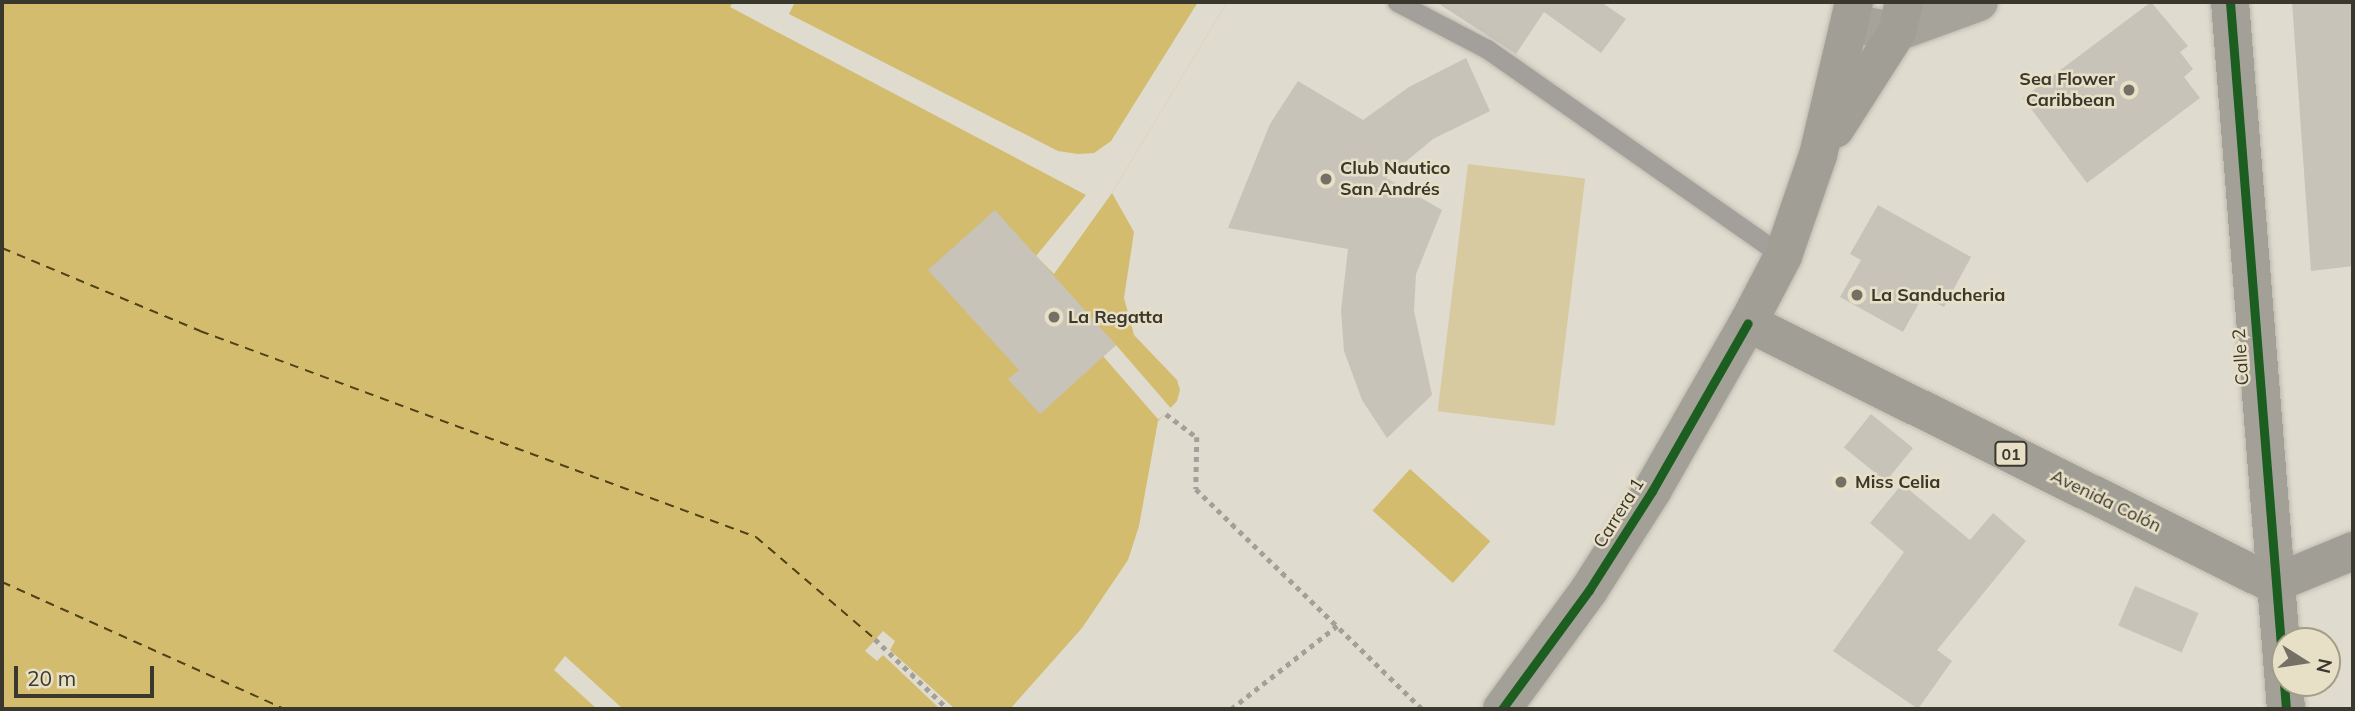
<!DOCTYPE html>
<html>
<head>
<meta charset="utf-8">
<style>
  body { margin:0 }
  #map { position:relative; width:2355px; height:711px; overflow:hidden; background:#dfdbce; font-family:Mulish,sans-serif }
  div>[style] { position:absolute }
  .green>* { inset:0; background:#d8caa0; transform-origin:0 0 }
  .water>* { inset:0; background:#d3bc6d; transform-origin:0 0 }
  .pier>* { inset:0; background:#dfdbce; transform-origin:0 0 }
  .ferry>* { height:2px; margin-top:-1px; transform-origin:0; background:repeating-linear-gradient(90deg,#504216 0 9px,transparent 0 16px) }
  .building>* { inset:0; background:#c7c3b9; transform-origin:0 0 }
  .path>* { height:4.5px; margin-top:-2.25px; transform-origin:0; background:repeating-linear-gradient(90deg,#a3a099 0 5px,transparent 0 10px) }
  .roads { filter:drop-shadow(0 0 2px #bcb9af) drop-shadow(0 0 2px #bcb9af) }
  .lane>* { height:19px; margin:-9.5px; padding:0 9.5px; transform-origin:9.5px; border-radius:9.5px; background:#a3a09b }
  .secondary>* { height:38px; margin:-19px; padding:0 19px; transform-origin:19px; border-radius:19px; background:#a3a098 }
  .primary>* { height:38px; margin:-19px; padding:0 19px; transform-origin:19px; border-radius:19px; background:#a5a39a }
  .highway>* { height:38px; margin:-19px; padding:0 19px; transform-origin:19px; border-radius:19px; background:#a19f95 }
  .cycleway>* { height:9px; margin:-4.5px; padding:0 4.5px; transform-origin:4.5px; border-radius:4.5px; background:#1b5e20 }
  .dots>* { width:19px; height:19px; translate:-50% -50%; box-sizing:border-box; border:4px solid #e7dfc6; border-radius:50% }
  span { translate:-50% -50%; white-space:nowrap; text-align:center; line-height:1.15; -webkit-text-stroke:5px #e7dfc6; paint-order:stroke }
  .shield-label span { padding:2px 5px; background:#e7dfc6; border:2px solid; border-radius:5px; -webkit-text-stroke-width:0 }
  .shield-label { font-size:16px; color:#3a372d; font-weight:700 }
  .poi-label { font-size:18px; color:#3a372d; font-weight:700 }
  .right { translate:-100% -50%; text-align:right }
  .left { translate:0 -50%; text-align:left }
  .street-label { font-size:18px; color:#3a372d }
  .frame { position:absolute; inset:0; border:4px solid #3a372d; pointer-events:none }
  .north { position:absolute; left:2271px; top:627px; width:70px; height:70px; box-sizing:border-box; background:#e7dfc6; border:2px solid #a29c89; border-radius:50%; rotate:102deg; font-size:19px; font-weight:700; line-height:28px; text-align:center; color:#3a372d }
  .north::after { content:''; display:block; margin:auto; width:24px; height:32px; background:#747065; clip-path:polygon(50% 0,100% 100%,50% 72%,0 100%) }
  .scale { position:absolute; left:14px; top:666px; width:140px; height:32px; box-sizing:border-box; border:4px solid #3a372d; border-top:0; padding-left:9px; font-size:21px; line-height:24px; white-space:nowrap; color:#3a372d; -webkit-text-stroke:5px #e7dfc6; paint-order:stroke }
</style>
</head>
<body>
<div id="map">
  <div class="green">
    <i style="left:1468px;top:164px;width:118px;height:249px;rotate:7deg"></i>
  </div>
  <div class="water">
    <i style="clip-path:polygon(2px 2px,1227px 2px,1112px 193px,1134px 232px,1124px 298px,1134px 335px,1177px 380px,1180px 390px,1177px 401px,1158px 421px,1139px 526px,1128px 560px,1082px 628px,1010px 709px,2px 709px)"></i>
    <i style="left:1410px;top:469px;width:108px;height:56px;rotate:42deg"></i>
  </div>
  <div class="pier">
    <i style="clip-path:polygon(733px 2px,795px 2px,789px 14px,1058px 151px,1078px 154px,1094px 153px,1111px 141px,1198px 2px,1227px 2px,1112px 193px,1054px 274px,1036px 256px,1086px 195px,730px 7px)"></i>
    <i style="left:1116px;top:345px;width:84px;height:17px;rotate:49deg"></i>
    <i style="clip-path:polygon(883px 631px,895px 641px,890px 650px,955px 709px,940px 709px,883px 655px,877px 661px,865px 651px)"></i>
    <i style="clip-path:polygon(565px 656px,623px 709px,597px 709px,554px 670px)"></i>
  </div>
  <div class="ferry">
    <i style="left:2px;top:248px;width:215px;rotate:22.7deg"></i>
    <i style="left:200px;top:331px;width:593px;rotate:20.33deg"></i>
    <i style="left:756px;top:537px;width:157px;rotate:40.6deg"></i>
    <i style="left:2px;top:582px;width:310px;rotate:24.2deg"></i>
  </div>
  <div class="building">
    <i style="clip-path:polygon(1436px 2px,1601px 2px,1626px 19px,1601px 53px,1544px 12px,1516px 54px)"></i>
    <i style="clip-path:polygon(2151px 2px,2188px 46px,2180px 52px,2193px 69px,2184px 77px,2200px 98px,2087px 183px,2023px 98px)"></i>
    <i style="clip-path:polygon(2292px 2px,2353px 2px,2353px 266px,2311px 271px)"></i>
    <i style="clip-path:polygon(1466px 58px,1490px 111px,1433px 139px,1386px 178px,1442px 210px,1416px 274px,1414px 311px,1432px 395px,1387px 438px,1362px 400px,1344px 351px,1341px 310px,1348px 249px,1228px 228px,1270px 124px,1298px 81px,1363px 120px,1409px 87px)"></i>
    <i style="clip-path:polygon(1878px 205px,1971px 257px,1944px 307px,1923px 296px,1903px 332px,1840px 297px,1861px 260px,1850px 254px)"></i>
    <i style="clip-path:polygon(995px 210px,1116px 345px,1040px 414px,1008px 379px,1019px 370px,928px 270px)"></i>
    <i style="left:1871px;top:414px;width:54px;height:43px;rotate:39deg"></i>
    <i style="clip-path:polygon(1902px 484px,1970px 540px,1993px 513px,2026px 541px,1937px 650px,1952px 661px,1918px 709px,1833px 651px,1904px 552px,1870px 523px)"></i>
    <i style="left:2135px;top:586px;width:69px;height:43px;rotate:23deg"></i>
  </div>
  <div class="path">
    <i style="left:1166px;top:414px;width:39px;rotate:37deg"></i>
    <i style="left:1197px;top:437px;width:52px;rotate:91.1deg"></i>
    <i style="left:1196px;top:489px;width:315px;rotate:44.2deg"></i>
    <i style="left:875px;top:639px;width:101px;rotate:43.8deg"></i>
    <i style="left:1231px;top:709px;width:135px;rotate:-38.1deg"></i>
  </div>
  <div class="roads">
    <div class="lane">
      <i style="left:1397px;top:2px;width:102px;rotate:27.6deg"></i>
      <i style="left:1487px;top:49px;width:361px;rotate:35deg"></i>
    </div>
    <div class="secondary">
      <i style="left:2230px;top:2px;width:709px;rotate:85.47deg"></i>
      <i style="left:1502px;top:709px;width:147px;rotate:-53.8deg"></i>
      <i style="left:1589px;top:590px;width:117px;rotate:-57.5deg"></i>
      <i style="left:1652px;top:491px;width:193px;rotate:-60.3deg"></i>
    </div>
    <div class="primary">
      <i style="left:1850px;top:23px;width:48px;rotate:10.8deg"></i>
      <i style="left:1897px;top:32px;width:87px;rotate:-20.1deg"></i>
    </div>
    <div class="highway">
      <i style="left:1854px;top:2px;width:157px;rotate:103.2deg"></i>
      <i style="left:1818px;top:155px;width:107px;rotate:109.1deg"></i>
      <i style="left:1783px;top:256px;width:76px;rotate:117.6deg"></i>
      <i style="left:1748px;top:323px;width:586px;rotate:26.43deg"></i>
      <i style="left:2273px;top:584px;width:87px;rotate:-22.4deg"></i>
      <i style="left:1835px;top:129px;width:115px;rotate:-57.4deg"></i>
      <i style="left:1897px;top:32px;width:31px;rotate:-77deg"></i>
    </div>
  </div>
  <div class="cycleway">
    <i style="left:2230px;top:2px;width:709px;rotate:85.47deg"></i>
    <i style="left:1502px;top:709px;width:147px;rotate:-53.8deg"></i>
    <i style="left:1589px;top:590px;width:117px;rotate:-57.5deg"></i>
    <i style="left:1652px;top:491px;width:193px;rotate:-60.3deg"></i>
  </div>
  <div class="dots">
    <i style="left:2129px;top:90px;background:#747065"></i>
    <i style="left:1326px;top:179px;background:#747065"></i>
    <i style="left:1857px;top:295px;background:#747065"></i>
    <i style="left:1054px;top:317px;background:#747065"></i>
    <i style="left:1841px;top:482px;background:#747065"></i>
  </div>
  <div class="shield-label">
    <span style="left:2011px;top:454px">01</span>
  </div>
  <div class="poi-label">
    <span class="right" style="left:2115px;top:90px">Sea Flower<br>Caribbean</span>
    <span class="left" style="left:1340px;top:179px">Club Nautico<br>San Andrés</span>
    <span class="left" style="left:1871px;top:295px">La Sanducheria</span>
    <span class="left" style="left:1068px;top:317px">La Regatta</span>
    <span class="left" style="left:1855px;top:482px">Miss Celia</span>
  </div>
  <div class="street-label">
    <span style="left:2241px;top:357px;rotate:-94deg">Calle 2</span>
    <span style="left:2106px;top:501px;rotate:26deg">Avenida Colón</span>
    <span style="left:1619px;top:513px;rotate:-58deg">Carrera 1</span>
  </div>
  <div class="frame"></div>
  <div class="north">N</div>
  <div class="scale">20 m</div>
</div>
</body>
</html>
